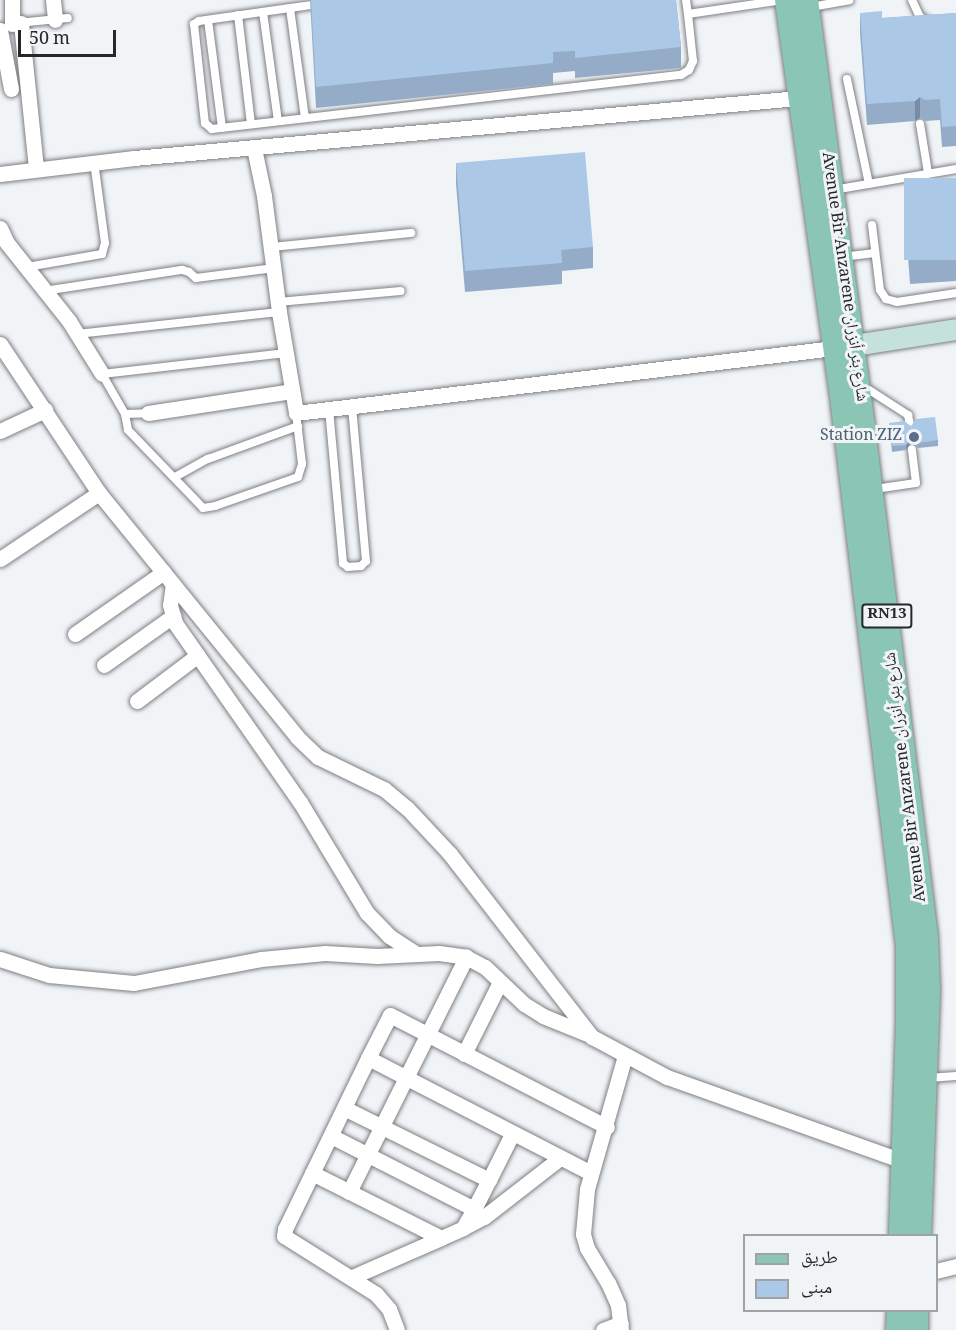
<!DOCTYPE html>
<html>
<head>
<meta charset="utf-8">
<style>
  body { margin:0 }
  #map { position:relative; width:956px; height:1330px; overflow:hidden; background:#f1f4f7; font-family:Georgia,"Noto Naskh Arabic",serif }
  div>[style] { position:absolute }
  .roads { filter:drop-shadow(0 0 2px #7d7f82) drop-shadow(0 0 2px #7d7f82) }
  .lane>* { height:8px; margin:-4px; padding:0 4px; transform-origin:4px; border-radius:4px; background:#fff }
  .street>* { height:15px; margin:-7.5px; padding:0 7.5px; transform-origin:7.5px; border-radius:7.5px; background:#fff }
  .secondary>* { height:21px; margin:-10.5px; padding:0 10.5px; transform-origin:10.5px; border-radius:10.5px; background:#c5e2da }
  .primary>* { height:24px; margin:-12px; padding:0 12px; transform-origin:12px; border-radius:12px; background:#8bc6b4 }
  .wall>* { inset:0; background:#94acc7 }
  .shaded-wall>* { inset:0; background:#788ca2 }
  .building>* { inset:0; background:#acc8e7; transform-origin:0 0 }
  .dots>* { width:16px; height:16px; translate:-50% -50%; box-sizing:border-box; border:3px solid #f1f4f7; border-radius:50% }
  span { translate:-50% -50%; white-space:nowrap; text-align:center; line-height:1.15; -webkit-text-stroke:6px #f1f4f7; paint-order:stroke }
  .shield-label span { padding:2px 4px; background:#f1f4f7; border:2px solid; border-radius:4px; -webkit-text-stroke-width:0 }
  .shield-label { font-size:15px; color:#262728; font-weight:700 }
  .street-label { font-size:16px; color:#262728 }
  .service-label { font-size:16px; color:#4e5e75 }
  .right { translate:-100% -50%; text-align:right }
  .legend { position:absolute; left:743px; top:1234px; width:195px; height:78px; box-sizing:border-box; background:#f1f4f7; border:2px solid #a0a2a4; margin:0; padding:8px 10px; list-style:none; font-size:18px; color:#262728 }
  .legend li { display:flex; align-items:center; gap:12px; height:30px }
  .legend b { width:30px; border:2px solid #a0a2a4 }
  .scale { position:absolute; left:18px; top:30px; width:98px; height:27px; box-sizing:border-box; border:3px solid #262728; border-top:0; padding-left:8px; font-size:18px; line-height:21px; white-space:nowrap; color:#262728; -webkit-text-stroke:4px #f1f4f7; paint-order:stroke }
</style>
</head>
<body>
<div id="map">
  <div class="roads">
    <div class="lane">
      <i style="left:686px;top:0;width:14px;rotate:82deg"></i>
      <i style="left:688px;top:14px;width:96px;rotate:-8.4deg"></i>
      <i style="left:912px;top:0;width:19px;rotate:65deg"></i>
      <i style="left:920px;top:17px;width:9px;rotate:27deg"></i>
      <i style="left:811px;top:7px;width:39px;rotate:-10deg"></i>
      <i style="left:290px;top:8px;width:28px;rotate:-8deg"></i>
      <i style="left:263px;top:12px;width:110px;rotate:82.2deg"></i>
      <i style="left:238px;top:15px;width:110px;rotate:83.2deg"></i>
      <i style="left:208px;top:20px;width:109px;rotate:82.6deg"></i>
      <i style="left:18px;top:23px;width:50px;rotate:-5.7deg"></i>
      <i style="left:847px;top:79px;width:107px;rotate:78.2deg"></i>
      <i style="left:305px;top:118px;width:111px;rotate:-97.8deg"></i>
      <i style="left:290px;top:8px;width:92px;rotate:171.9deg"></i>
      <i style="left:199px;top:21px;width:6px;rotate:149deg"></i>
      <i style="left:194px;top:24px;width:100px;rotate:83.7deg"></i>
      <i style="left:205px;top:123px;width:9px;rotate:41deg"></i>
      <i style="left:212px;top:129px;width:472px;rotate:-6.6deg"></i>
      <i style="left:681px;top:75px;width:9px;rotate:-32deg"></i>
      <i style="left:689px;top:70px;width:10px;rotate:-66deg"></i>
      <i style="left:693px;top:61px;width:47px;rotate:-96.1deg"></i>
      <i style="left:920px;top:124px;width:50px;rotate:80.7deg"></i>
      <i style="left:833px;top:190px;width:125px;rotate:-9.7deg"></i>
      <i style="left:872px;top:225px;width:65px;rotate:83deg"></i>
      <i style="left:880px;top:290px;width:11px;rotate:56deg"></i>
      <i style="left:886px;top:299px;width:11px;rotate:15deg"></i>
      <i style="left:897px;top:302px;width:60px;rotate:-8.7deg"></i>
      <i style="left:271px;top:247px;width:141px;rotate:-5.7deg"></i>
      <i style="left:842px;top:257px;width:33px;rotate:-7deg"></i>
      <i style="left:27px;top:267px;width:76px;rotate:-9.8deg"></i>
      <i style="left:102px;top:254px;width:11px;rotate:-75deg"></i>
      <i style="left:105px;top:243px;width:82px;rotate:-97.7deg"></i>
      <i style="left:44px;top:291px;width:140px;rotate:-8.7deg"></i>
      <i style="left:182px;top:270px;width:7px;rotate:16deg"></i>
      <i style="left:189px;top:272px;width:9px;rotate:41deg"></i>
      <i style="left:196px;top:278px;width:79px;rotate:-7.3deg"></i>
      <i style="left:278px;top:302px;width:123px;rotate:-5.1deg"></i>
      <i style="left:77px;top:334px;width:203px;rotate:-6.2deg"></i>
      <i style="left:286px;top:353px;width:185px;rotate:173.5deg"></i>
      <i style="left:102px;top:374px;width:46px;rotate:60.1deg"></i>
      <i style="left:125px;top:414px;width:16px;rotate:79deg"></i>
      <i style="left:128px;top:430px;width:108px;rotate:46.1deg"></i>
      <i style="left:203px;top:508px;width:12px;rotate:-9deg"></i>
      <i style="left:215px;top:506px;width:88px;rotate:-19.3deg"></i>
      <i style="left:298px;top:477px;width:14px;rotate:-73deg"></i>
      <i style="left:302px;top:464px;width:51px;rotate:-96.7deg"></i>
      <i style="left:863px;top:386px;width:54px;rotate:32.8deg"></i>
      <i style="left:908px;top:415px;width:10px;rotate:79deg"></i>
      <i style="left:329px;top:409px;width:155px;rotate:84.8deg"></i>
      <i style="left:343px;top:563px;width:6px;rotate:39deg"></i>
      <i style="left:348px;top:567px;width:13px;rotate:-4deg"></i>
      <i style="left:361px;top:566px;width:7px;rotate:-45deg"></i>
      <i style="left:366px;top:561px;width:156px;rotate:-95.2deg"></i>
      <i style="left:125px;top:414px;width:23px;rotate:-2deg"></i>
      <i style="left:175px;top:477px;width:38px;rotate:-29deg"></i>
      <i style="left:208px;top:459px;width:96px;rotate:-20.1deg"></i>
      <i style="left:875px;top:489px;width:41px;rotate:-8.3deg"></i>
      <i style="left:916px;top:483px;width:34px;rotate:-97deg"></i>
      <i style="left:928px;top:1078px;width:28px;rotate:-4deg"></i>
    </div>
    <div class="street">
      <i style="left:12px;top:0;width:24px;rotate:90deg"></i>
      <i style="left:53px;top:0;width:20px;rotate:84deg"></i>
      <i style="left:21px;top:23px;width:146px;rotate:84.1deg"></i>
      <i style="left:0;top:30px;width:60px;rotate:79.4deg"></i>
      <i style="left:254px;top:148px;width:49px;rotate:78.2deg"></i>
      <i style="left:264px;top:196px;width:117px;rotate:82.6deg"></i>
      <i style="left:279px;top:312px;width:102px;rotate:80.4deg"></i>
      <i style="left:296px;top:413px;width:542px;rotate:-6.89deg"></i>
      <i style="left:0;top:174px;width:135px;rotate:-6.8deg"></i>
      <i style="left:134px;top:158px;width:668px;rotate:-5.16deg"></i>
      <i style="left:0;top:228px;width:17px;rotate:65deg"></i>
      <i style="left:7px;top:243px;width:100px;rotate:51.5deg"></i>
      <i style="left:69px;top:321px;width:62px;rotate:58.1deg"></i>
      <i style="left:0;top:344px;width:179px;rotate:56.4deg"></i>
      <i style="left:99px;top:493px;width:314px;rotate:50.9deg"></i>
      <i style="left:297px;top:737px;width:29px;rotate:44deg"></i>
      <i style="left:318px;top:757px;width:73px;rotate:25.9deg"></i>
      <i style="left:384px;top:789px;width:30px;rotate:40deg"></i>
      <i style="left:407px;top:808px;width:63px;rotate:46.9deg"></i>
      <i style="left:450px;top:854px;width:232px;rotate:52.2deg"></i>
      <i style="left:592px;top:1037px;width:85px;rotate:28.1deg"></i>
      <i style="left:667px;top:1077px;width:251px;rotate:19.6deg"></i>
      <i style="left:148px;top:413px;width:145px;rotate:-8.7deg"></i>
      <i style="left:0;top:431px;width:50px;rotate:-25deg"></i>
      <i style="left:0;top:559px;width:119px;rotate:-33.7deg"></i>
      <i style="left:173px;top:584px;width:21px;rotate:98deg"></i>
      <i style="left:170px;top:605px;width:19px;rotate:74deg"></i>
      <i style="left:175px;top:623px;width:218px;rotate:55.1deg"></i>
      <i style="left:300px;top:802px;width:130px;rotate:58.9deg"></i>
      <i style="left:367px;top:913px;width:32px;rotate:46deg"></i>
      <i style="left:389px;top:936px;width:33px;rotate:33deg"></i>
      <i style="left:75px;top:634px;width:108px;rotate:-34.9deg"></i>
      <i style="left:104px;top:665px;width:85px;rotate:-35.4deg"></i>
      <i style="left:137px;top:701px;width:76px;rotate:-37deg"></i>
      <i style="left:0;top:959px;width:52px;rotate:18.1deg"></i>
      <i style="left:49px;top:975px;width:85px;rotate:5.4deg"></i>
      <i style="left:134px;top:983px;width:129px;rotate:-10.7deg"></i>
      <i style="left:261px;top:959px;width:64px;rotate:-5.4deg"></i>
      <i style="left:325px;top:953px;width:52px;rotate:3.3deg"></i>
      <i style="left:377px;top:956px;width:62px;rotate:-2.8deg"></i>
      <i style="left:439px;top:953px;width:27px;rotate:8deg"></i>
      <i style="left:466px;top:957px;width:21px;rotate:28deg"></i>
      <i style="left:485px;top:967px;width:54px;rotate:43.5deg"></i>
      <i style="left:524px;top:1004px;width:22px;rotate:32deg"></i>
      <i style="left:543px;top:1016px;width:48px;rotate:22.2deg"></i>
      <i style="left:464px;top:1054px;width:80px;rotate:-63.4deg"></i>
      <i style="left:368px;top:1058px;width:190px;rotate:115.9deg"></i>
      <i style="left:285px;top:1229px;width:7px;rotate:98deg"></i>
      <i style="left:284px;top:1236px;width:109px;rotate:32.2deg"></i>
      <i style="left:376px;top:1294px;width:20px;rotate:49deg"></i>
      <i style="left:389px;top:1309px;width:22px;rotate:69deg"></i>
      <i style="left:344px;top:1108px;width:162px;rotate:26.4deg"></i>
      <i style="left:489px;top:1180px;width:51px;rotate:-63.4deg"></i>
      <i style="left:331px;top:1136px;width:161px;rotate:27deg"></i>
      <i style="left:474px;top:1209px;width:33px;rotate:-63deg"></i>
      <i style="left:312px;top:1173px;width:144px;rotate:26.7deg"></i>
      <i style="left:441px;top:1238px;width:24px;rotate:-24deg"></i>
      <i style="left:463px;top:1228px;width:22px;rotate:-60deg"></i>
      <i style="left:591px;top:1173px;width:251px;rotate:-152.7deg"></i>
      <i style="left:368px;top:1058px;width:48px;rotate:-62.9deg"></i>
      <i style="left:390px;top:1015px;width:244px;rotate:27.3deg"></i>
      <i style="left:349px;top:1192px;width:263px;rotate:-63.5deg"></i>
      <i style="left:463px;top:1228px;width:24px;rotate:-28deg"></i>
      <i style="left:484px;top:1217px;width:96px;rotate:-37.8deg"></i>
      <i style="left:936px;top:1271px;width:21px;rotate:-14deg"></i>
      <i style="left:352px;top:1277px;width:97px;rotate:-23.7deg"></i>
      <i style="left:603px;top:1330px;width:19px;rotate:-21deg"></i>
      <i style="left:621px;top:1330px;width:25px;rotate:-97deg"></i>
      <i style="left:618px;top:1305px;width:24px;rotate:-114deg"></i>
      <i style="left:608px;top:1283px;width:41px;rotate:-121deg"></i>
      <i style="left:587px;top:1248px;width:15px;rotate:-106deg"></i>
      <i style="left:583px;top:1234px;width:45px;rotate:-84.9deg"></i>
      <i style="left:587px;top:1189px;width:138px;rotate:-74.1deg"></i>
    </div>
    <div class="secondary">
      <i style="left:835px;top:348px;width:122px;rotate:-8.9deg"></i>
    </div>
    <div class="primary">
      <i style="left:787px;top:0;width:409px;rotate:82.1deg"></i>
      <i style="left:843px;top:405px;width:545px;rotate:83.15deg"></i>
      <i style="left:908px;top:946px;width:77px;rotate:90deg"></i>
      <i style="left:908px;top:1023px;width:213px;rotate:91.9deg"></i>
      <i style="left:806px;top:0;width:433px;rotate:82.4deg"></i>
      <i style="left:863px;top:429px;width:513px;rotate:82.94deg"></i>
      <i style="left:926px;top:938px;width:53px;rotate:87.8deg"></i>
      <i style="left:928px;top:991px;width:245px;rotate:92.1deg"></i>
      <i style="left:898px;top:1330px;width:20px;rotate:-87deg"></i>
      <i style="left:916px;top:1330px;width:20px;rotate:-90deg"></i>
    </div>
  </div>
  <div class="wall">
    <i style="clip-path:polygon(310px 0,676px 0,681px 47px,681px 68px,575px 78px,575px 71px,553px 73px,553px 84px,316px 108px)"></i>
    <i style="clip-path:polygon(860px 13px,882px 18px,956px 13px,956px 146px,942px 147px,940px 120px,925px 121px,920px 118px,915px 121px,867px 125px,860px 33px)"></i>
    <i style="clip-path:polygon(456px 163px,593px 247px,593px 268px,562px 271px,562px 284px,465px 292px,456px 184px)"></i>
    <i style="clip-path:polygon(956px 178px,956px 281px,910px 284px,904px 203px,904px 182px)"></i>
    <i style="clip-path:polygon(889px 423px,911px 426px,938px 440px,938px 446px,918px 448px,911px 443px,906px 450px,892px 452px)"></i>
  </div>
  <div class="shaded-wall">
    <i style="clip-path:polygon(920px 97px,920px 118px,915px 121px,915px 101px)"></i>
    <i style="clip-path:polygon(911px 438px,911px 443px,906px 450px,906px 445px)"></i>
  </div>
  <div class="building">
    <i style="clip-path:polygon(311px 0,676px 0,681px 47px,575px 58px,575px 51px,553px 52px,553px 63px,316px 87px)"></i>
    <i style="clip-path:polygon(882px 11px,882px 18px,956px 13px,956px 126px,942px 127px,940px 99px,925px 100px,920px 97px,915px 101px,867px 104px,860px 13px)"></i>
    <i style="clip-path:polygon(585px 152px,593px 247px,561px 250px,562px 263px,465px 271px,456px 163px)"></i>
    <i style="left:956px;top:178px;width:82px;height:52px;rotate:90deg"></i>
    <i style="clip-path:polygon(935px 417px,938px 440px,918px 443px,911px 438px,906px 445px,892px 446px,889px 423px,904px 421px,911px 426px,916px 419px)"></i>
  </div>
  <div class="dots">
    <i style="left:914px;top:437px;background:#5c6f8a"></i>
  </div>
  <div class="shield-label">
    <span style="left:887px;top:616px">RN13</span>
  </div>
  <div class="street-label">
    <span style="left:843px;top:277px;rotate:82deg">Avenue Bir Anzarene شارع بئر أنزران</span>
    <span style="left:907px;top:777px;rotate:-97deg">Avenue Bir Anzarene شارع بئر أنزران</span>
  </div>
  <div class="service-label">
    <span class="right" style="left:902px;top:437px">Station ZIZ</span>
  </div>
  <ul class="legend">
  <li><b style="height:8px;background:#8bc6b4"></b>طريق</li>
  <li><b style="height:16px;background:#acc8e7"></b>مبنى</li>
  </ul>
  <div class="scale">50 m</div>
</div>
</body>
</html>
